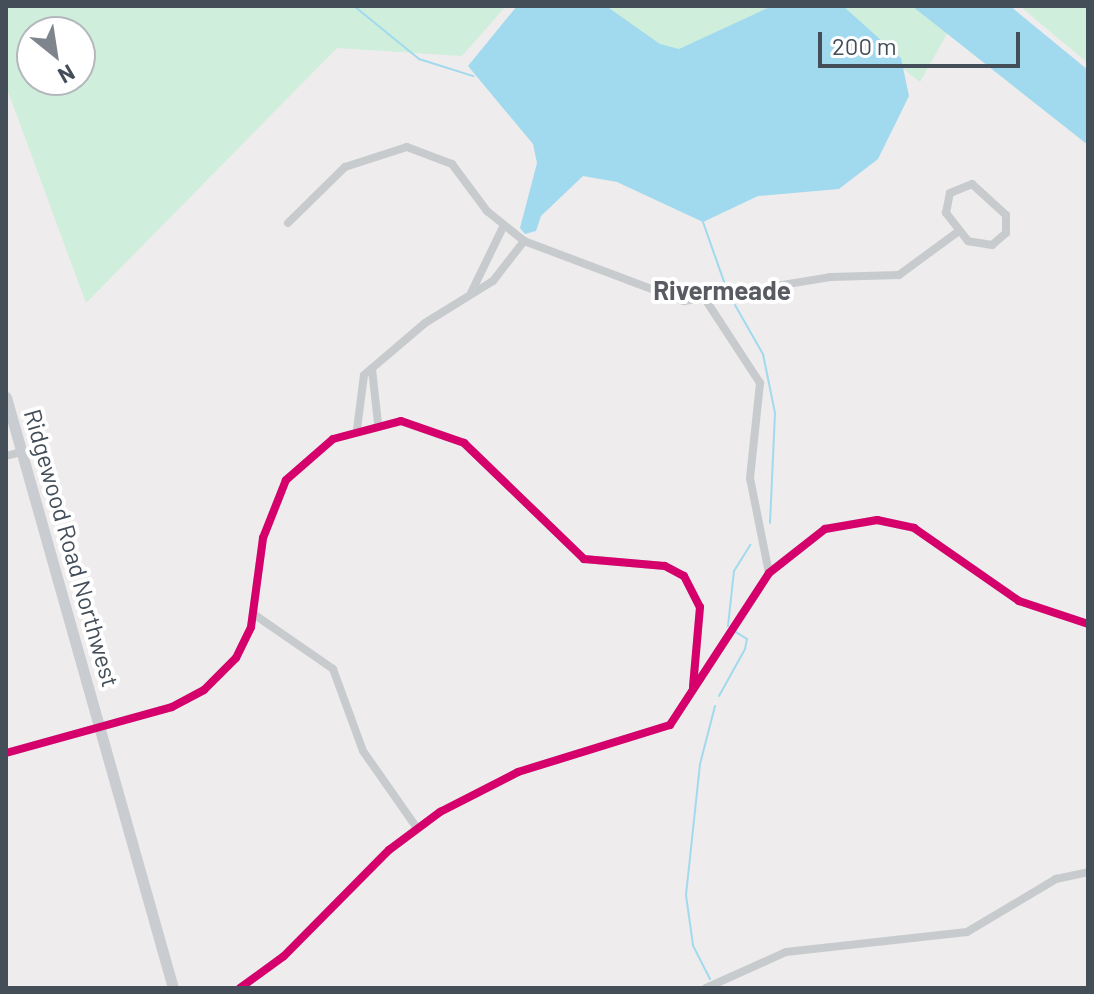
<!DOCTYPE html>
<html>
<head>
<meta charset="utf-8">
<style>
  body { margin:0 }
  #map { position:relative; width:1094px; height:994px; overflow:hidden; background:#eeecec; font-family:Barlow,sans-serif }
  div>[style] { position:absolute }
  .green>* { inset:0; background:#cfeedc }
  .water>* { inset:0; background:#a1daee }
  .stream>* { height:2px; margin:-1px; padding:0 1px; transform-origin:1px; border-radius:1px; background:#a1daee }
  .street>* { height:8px; margin:-4px; padding:0 4px; transform-origin:4px; border-radius:4px; background:#c8cbcd }
  .secondary>* { height:11px; margin:-5.5px; padding:0 5.5px; transform-origin:5.5px; border-radius:5.5px; background:#c9ccd0 }
  .cycleway>* { height:8px; margin:-4px; padding:0 4px; transform-origin:4px; border-radius:4px; background:#d6006c }
  span { translate:-50% -50%; white-space:nowrap; text-align:center; line-height:1.15; -webkit-text-stroke:8px #fff; paint-order:stroke }
  .street-label { font-size:24px; color:#434e59 }
  .neighbourhood-label { font-size:26px; color:#585b61; font-weight:700 }
  .frame { position:absolute; inset:0; border:8px solid #434e59; pointer-events:none }
  .north { position:absolute; left:16px; top:16px; width:80px; height:80px; box-sizing:border-box; background:#fff; border:2px solid #b4b8bd; border-radius:50%; rotate:150deg; font-size:22px; font-weight:700; line-height:32px; text-align:center; color:#434e59 }
  .north::after { content:''; display:block; margin:auto; width:28px; height:36px; background:#7f858c; clip-path:polygon(50% 0,100% 100%,50% 72%,0 100%) }
  .scale { position:absolute; left:818px; top:32px; width:202px; height:36px; box-sizing:border-box; border:4px solid #434e59; border-top:0; padding-left:10px; font-size:24px; line-height:28px; white-space:nowrap; color:#434e59; -webkit-text-stroke:6px #fff; paint-order:stroke }
</style>
</head>
<body>
<div id="map">
  <div class="green">
    <i style="clip-path:polygon(evenodd,6px 6px,506px 6px,462px 56px,337px 48px,86px 303px,6px 86px,6px 6px,32px 32px,80px 32px,80px 80px,32px 80px,32px 32px)"></i>
    <i style="clip-path:polygon(599px 6px,917px 6px,949px 30px,920px 82px,825px 7px,667px 53px)"></i>
    <i style="clip-path:polygon(1020px 6px,1088px 6px,1088px 63px,1053px 34px)"></i>
  </div>
  <div class="water">
    <i style="clip-path:polygon(517px 6px,606px 6px,660px 44px,679px 49px,772px 6px,843px 6px,901px 58px,909px 96px,878px 159px,839px 189px,758px 196px,703px 222px,617px 182px,583px 176px,541px 216px,536px 231px,525px 234px,520px 228px,537px 163px,533px 144px,468px 66px)"></i>
    <i style="clip-path:polygon(912px 6px,1010px 6px,1088px 70px,1088px 145px)"></i>
  </div>
  <div class="stream">
    <i style="left:354px;top:6px;width:84px;rotate:39.2deg"></i>
    <i style="left:419px;top:59px;width:57px;rotate:17.5deg"></i>
    <i style="left:703px;top:222px;width:72px;rotate:70.6deg"></i>
    <i style="left:735px;top:305px;width:56px;rotate:60.3deg"></i>
    <i style="left:763px;top:354px;width:60px;rotate:78.5deg"></i>
    <i style="left:775px;top:413px;width:110px;rotate:92.6deg"></i>
    <i style="left:728px;top:626px;width:55px;rotate:-83.8deg"></i>
    <i style="left:734px;top:571px;width:31px;rotate:-58deg"></i>
    <i style="left:719px;top:696px;width:54px;rotate:-61deg"></i>
    <i style="left:745px;top:649px;width:10px;rotate:-79deg"></i>
    <i style="left:747px;top:639px;width:13px;rotate:-148deg"></i>
    <i style="left:710px;top:979px;width:38px;rotate:-117deg"></i>
    <i style="left:693px;top:945px;width:50px;rotate:-98deg"></i>
    <i style="left:686px;top:895px;width:132px;rotate:-83.9deg"></i>
    <i style="left:700px;top:764px;width:60px;rotate:-75.5deg"></i>
  </div>
  <div class="street">
    <i style="left:972px;top:184px;width:46px;rotate:42.4deg"></i>
    <i style="left:1006px;top:215px;width:18px;rotate:90deg"></i>
    <i style="left:1006px;top:233px;width:18px;rotate:139deg"></i>
    <i style="left:992px;top:245px;width:24px;rotate:-171deg"></i>
    <i style="left:968px;top:241px;width:36px;rotate:-128deg"></i>
    <i style="left:946px;top:213px;width:20px;rotate:-79deg"></i>
    <i style="left:950px;top:193px;width:24px;rotate:-22deg"></i>
    <i style="left:288px;top:223px;width:80px;rotate:-44.5deg"></i>
    <i style="left:345px;top:167px;width:65px;rotate:-17.9deg"></i>
    <i style="left:407px;top:147px;width:48px;rotate:20.7deg"></i>
    <i style="left:452px;top:164px;width:59px;rotate:53.3deg"></i>
    <i style="left:487px;top:211px;width:48px;rotate:39deg"></i>
    <i style="left:524px;top:241px;width:171px;rotate:20.6deg"></i>
    <i style="left:684px;top:301px;width:148px;rotate:-9.3deg"></i>
    <i style="left:830px;top:277px;width:69px;rotate:-1.7deg"></i>
    <i style="left:899px;top:275px;width:74px;rotate:-36.3deg"></i>
    <i style="left:471px;top:293px;width:73px;rotate:-64.1deg"></i>
    <i style="left:707px;top:302px;width:97px;rotate:56.8deg"></i>
    <i style="left:760px;top:383px;width:96px;rotate:96deg"></i>
    <i style="left:750px;top:478px;width:97px;rotate:78.7deg"></i>
    <i style="left:372px;top:369px;width:54px;rotate:83.7deg"></i>
    <i style="left:357px;top:429px;width:54px;rotate:-82.6deg"></i>
    <i style="left:364px;top:375px;width:80px;rotate:-40.4deg"></i>
    <i style="left:425px;top:323px;width:80px;rotate:-31.7deg"></i>
    <i style="left:493px;top:281px;width:51px;rotate:-52.2deg"></i>
    <i style="left:6px;top:456px;width:16px;rotate:-15deg"></i>
    <i style="left:255px;top:615px;width:95px;rotate:34.7deg"></i>
    <i style="left:333px;top:669px;width:87px;rotate:69.9deg"></i>
    <i style="left:363px;top:751px;width:94px;rotate:55deg"></i>
    <i style="left:6px;top:753px;width:172px;rotate:-15.5deg"></i>
    <i style="left:172px;top:707px;width:36px;rotate:-28deg"></i>
    <i style="left:204px;top:690px;width:45px;rotate:-45deg"></i>
    <i style="left:236px;top:658px;width:34px;rotate:-64deg"></i>
    <i style="left:251px;top:627px;width:90px;rotate:-82.3deg"></i>
    <i style="left:263px;top:538px;width:62px;rotate:-68.4deg"></i>
    <i style="left:286px;top:480px;width:62px;rotate:-41.1deg"></i>
    <i style="left:333px;top:439px;width:70px;rotate:-14.8deg"></i>
    <i style="left:401px;top:421px;width:67px;rotate:19.2deg"></i>
    <i style="left:464px;top:443px;width:167px;rotate:44deg"></i>
    <i style="left:584px;top:559px;width:81px;rotate:4.9deg"></i>
    <i style="left:665px;top:566px;width:21px;rotate:28deg"></i>
    <i style="left:684px;top:576px;width:35px;rotate:63deg"></i>
    <i style="left:700px;top:607px;width:80px;rotate:95deg"></i>
    <i style="left:240px;top:988px;width:54px;rotate:-36deg"></i>
    <i style="left:284px;top:956px;width:149px;rotate:-45.3deg"></i>
    <i style="left:389px;top:850px;width:64px;rotate:-36.7deg"></i>
    <i style="left:440px;top:812px;width:88px;rotate:-27.1deg"></i>
    <i style="left:518px;top:772px;width:159px;rotate:-17.2deg"></i>
    <i style="left:670px;top:725px;width:181px;rotate:-56.9deg"></i>
    <i style="left:769px;top:573px;width:71px;rotate:-38.2deg"></i>
    <i style="left:825px;top:529px;width:53px;rotate:-9.8deg"></i>
    <i style="left:877px;top:520px;width:38px;rotate:12deg"></i>
    <i style="left:914px;top:528px;width:128px;rotate:34.8deg"></i>
    <i style="left:1019px;top:601px;width:73px;rotate:18.4deg"></i>
    <i style="left:706px;top:988px;width:88px;rotate:-24.2deg"></i>
    <i style="left:786px;top:952px;width:182px;rotate:-6.3deg"></i>
    <i style="left:967px;top:932px;width:104px;rotate:-30.8deg"></i>
    <i style="left:1056px;top:879px;width:33px;rotate:-12deg"></i>
  </div>
  <div class="secondary">
    <i style="left:6px;top:397px;width:614px;rotate:74.22deg"></i>
  </div>
  <div class="cycleway">
    <i style="left:6px;top:753px;width:172px;rotate:-15.5deg"></i>
    <i style="left:172px;top:707px;width:36px;rotate:-28deg"></i>
    <i style="left:204px;top:690px;width:45px;rotate:-45deg"></i>
    <i style="left:236px;top:658px;width:34px;rotate:-64deg"></i>
    <i style="left:251px;top:627px;width:90px;rotate:-82.3deg"></i>
    <i style="left:263px;top:538px;width:62px;rotate:-68.4deg"></i>
    <i style="left:286px;top:480px;width:62px;rotate:-41.1deg"></i>
    <i style="left:333px;top:439px;width:70px;rotate:-14.8deg"></i>
    <i style="left:401px;top:421px;width:67px;rotate:19.2deg"></i>
    <i style="left:464px;top:443px;width:167px;rotate:44deg"></i>
    <i style="left:584px;top:559px;width:81px;rotate:4.9deg"></i>
    <i style="left:665px;top:566px;width:21px;rotate:28deg"></i>
    <i style="left:684px;top:576px;width:35px;rotate:63deg"></i>
    <i style="left:700px;top:607px;width:80px;rotate:95deg"></i>
    <i style="left:240px;top:988px;width:54px;rotate:-36deg"></i>
    <i style="left:284px;top:956px;width:149px;rotate:-45.3deg"></i>
    <i style="left:389px;top:850px;width:64px;rotate:-36.7deg"></i>
    <i style="left:440px;top:812px;width:88px;rotate:-27.1deg"></i>
    <i style="left:518px;top:772px;width:159px;rotate:-17.2deg"></i>
    <i style="left:670px;top:725px;width:181px;rotate:-56.9deg"></i>
    <i style="left:769px;top:573px;width:71px;rotate:-38.2deg"></i>
    <i style="left:825px;top:529px;width:53px;rotate:-9.8deg"></i>
    <i style="left:877px;top:520px;width:38px;rotate:12deg"></i>
    <i style="left:914px;top:528px;width:128px;rotate:34.8deg"></i>
    <i style="left:1019px;top:601px;width:73px;rotate:18.4deg"></i>
  </div>
  <div class="street-label">
    <span style="left:72px;top:548px;rotate:74deg">Ridgewood Road Northwest</span>
  </div>
  <div class="neighbourhood-label">
    <span style="left:722px;top:290px">Rivermeade</span>
  </div>
  <div class="frame"></div>
  <div class="north">N</div>
  <div class="scale">200 m</div>
</div>
</body>
</html>
